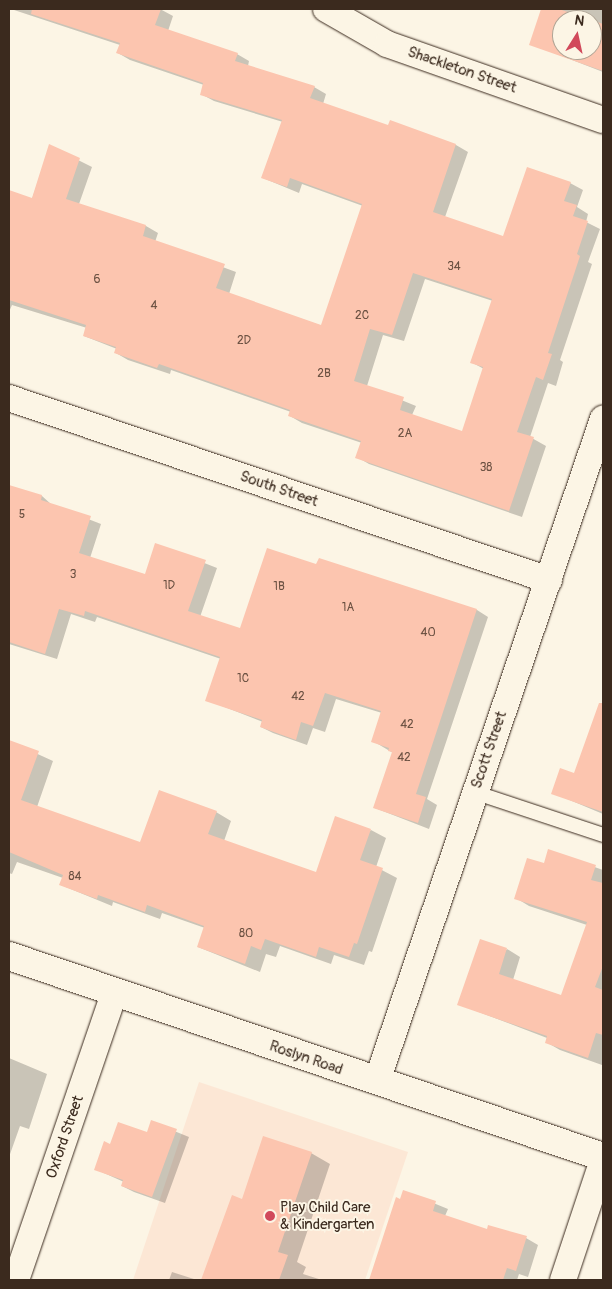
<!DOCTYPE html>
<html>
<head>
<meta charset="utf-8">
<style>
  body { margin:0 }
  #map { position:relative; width:612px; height:1289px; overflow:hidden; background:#fcf5e5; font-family:Pangolin,sans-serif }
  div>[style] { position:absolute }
  .built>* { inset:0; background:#fce7d5 }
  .shadow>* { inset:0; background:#0003 }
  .building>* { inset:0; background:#fcc5af }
  .roads { filter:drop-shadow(0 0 1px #3b2a1e) drop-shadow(0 0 1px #3b2a1e) }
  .service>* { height:14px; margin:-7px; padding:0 7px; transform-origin:7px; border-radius:7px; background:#fcf5e5 }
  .minor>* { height:26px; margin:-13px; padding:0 13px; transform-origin:13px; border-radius:13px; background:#fcf5e5 }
  .tertiary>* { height:28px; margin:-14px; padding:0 14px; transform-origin:14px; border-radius:14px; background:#fcf5e5 }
  .dots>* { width:14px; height:14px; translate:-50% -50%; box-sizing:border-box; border:2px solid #fcf5e5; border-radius:50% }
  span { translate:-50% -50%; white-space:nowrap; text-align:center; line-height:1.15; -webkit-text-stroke:4px #fcf5e5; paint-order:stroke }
  .number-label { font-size:12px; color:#6b5142 }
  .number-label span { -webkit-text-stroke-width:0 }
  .street-label { font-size:15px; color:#3b2a1e }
  .poi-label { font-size:15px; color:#3b2a1e }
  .left { translate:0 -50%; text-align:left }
  .frame { position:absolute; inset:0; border:10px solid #3b2a1e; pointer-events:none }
  .north { position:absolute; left:552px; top:10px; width:50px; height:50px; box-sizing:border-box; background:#fcf5e5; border:1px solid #afa495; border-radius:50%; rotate:10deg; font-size:14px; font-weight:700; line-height:20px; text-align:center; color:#3b2a1e }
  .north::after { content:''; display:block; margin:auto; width:18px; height:22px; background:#d1495b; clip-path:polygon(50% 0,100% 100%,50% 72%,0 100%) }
</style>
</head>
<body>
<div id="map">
  <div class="built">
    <i style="clip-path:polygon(199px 1082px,408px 1152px,365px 1280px,133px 1280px)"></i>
  </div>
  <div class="shadow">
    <i style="clip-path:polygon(evenodd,11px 9px,160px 9px,173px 16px,168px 31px,237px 54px,249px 61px,248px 66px,314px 87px,326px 94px,323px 104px,388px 127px,456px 145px,468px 152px,445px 217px,504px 238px,570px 183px,583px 190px,577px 207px,588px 214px,586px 222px,600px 229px,588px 262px,592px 264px,560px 360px,563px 362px,556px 386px,548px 383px,530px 437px,546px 446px,522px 517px,369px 464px,357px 457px,362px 443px,302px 423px,290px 416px,291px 412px,171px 370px,170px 374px,128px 360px,116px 353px,117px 349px,84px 336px,87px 328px,12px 305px,9px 312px,9px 191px,32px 199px,50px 146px,92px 167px,79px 204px,146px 226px,158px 233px,155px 242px,236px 272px,229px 294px,322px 326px,363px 206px,302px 184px,299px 193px,263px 178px,283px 122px,214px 101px,201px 94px,204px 85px,130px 60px,118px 53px,120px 45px,11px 9px,425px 279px,493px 301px,471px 362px,484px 369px,463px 432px,412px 415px,416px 406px,367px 386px,383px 335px,404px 341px,425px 279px)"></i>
    <i style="clip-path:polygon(evenodd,543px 9px,603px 9px,603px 72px,531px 44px,543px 9px,562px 20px,592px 20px,592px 50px,562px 50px,562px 20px)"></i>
    <i style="clip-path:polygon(9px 486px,42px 496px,52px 505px,101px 524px,90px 558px,146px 575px,156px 544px,217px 568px,200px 617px,240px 630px,317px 566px,477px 610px,488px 617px,427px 799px,437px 805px,429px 829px,375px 808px,393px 753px,373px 741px,382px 713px,336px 699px,325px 732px,313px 728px,307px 745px,273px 733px,261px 727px,263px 722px,207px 700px,221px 659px,97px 617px,95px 622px,71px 614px,57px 659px,9px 644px)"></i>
    <i style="clip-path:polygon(9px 741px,53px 761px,37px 807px,141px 844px,216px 812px,231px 821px,224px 841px,317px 874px,371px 830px,386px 838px,376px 867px,397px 878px,372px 952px,369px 951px,364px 965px,334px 955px,331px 964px,280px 946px,276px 957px,266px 954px,260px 972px,198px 947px,205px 928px,162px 913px,160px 919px,113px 902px,112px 906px,61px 885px,63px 878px,17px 862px,12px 874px,9px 873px)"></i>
    <i style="clip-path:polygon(603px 742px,603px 814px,553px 793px,575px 775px)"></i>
    <i style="clip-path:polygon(549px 851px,603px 870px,602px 1065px,560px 1050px,546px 1042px,547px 1038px,458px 1004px,507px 949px,520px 957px,513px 980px,562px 996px,587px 925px,529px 906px,516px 898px,545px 865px)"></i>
    <i style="clip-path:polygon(9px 1058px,47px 1074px,29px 1129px,20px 1126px,9px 1157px)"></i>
    <i style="clip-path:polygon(152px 1122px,189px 1137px,165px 1203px,134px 1192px,122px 1186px,124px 1182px,95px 1169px,111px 1145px,148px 1133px)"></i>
    <i style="clip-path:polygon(311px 1153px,330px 1164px,297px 1262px,306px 1267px,303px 1274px,322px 1280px,202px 1280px,232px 1197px,243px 1200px)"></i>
    <i style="clip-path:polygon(404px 1191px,448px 1209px,445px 1216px,488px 1231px,526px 1238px,538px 1245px,528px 1277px,519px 1274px,517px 1280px,410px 1280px,387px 1273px)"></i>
    <i style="clip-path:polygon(172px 1272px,197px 1280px,169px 1280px)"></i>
  </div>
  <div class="building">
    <i style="clip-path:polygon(evenodd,32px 9px,161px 9px,155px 25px,238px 53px,235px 61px,315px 86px,310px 98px,388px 125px,390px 120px,456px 144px,433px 212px,503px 236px,527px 167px,571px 182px,564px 201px,577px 205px,573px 216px,588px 221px,577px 254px,580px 256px,548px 353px,552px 354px,543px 380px,536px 377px,517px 432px,534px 437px,509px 511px,355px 458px,361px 441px,288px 416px,290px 410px,159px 364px,157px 368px,114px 353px,116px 347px,83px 336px,86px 325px,9px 300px,9px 190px,32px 198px,49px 144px,80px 158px,66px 199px,146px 225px,143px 236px,225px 264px,216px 288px,321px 325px,362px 204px,290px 178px,287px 187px,261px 178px,282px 120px,200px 95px,203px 83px,116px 53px,120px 43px,31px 14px,32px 9px,413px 273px,492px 299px,470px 363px,483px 367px,462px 431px,400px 410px,404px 397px,354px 381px,370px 329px,392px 335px,413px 273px)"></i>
    <i style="clip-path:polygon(541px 9px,559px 9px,591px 20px,562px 20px,562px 50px,592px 50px,592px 20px,603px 24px,603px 71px,529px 45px)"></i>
    <i style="clip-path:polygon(9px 485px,42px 495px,41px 500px,91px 516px,79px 553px,145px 574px,155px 543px,206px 560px,188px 611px,240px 628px,267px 548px,316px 564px,319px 558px,477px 609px,416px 794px,426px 797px,418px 823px,373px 808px,392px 752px,388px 751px,389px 748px,371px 742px,381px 711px,325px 693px,313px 726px,301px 722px,296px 740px,260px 727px,262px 720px,205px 701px,220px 657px,85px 611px,84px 616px,59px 609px,45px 654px,9px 642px)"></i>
    <i style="clip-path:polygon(599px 703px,603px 703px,603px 812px,551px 794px,560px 768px,574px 773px)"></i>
    <i style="clip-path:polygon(9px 740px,39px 751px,21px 800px,140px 842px,159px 790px,217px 811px,208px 834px,316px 872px,335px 816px,371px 829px,360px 860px,383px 868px,357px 944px,354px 943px,349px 957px,319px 947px,316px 957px,265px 939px,261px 950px,251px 946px,245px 964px,197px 947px,204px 926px,147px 905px,145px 912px,98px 895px,97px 899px,59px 885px,63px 875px,9px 852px)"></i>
    <i style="clip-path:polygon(548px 849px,596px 865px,591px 880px,603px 883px,603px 966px,595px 987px,603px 990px,603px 1035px,596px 1033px,588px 1058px,545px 1043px,547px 1036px,457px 1005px,480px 939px,507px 948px,499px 974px,561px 995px,587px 922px,514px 899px,527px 858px,544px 863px)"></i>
    <i style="clip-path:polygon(151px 1120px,177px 1129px,152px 1197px,121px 1186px,123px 1180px,94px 1170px,104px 1141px,110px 1144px,118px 1122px,147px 1132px)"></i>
    <i style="clip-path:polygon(263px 1136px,312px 1152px,278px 1252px,288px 1255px,279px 1280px,201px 1280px,232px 1195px,242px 1199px)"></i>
    <i style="clip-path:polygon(403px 1190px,436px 1201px,433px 1211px,487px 1229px,488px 1225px,527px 1236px,516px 1271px,507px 1268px,503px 1280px,369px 1280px,396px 1197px,400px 1199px)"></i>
  </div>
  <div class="roads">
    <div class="service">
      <i style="left:474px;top:792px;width:136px;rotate:18.4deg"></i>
    </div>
    <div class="minor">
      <i style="left:326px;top:9px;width:70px;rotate:29.8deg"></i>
      <i style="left:387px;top:44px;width:229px;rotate:19.4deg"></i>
      <i style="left:9px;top:398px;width:570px;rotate:18.63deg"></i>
      <i style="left:377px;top:1081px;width:700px;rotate:-71.15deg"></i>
      <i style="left:16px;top:1280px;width:303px;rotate:-71.1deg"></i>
      <i style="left:563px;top:1280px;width:126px;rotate:-71.6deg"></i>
    </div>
    <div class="tertiary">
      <i style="left:9px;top:956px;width:627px;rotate:18.69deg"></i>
    </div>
  </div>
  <div class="dots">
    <i style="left:270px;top:1216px;background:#d1495b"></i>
  </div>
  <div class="number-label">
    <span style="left:454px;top:267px">34</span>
    <span style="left:97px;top:280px">6</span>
    <span style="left:154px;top:306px">4</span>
    <span style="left:362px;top:316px">2C</span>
    <span style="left:244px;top:341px">2D</span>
    <span style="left:324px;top:374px">2B</span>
    <span style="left:405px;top:434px">2A</span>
    <span style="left:486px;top:468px">38</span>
    <span style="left:22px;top:515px">5</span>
    <span style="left:73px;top:575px">3</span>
    <span style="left:169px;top:586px">1D</span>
    <span style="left:279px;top:587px">1B</span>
    <span style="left:348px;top:608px">1A</span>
    <span style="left:428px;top:633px">40</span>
    <span style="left:243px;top:679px">1C</span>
    <span style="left:298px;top:697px">42</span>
    <span style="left:407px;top:725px">42</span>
    <span style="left:404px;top:758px">42</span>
    <span style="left:75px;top:877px">84</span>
    <span style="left:246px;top:934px">80</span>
  </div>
  <div class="street-label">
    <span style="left:462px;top:70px;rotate:19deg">Shackleton Street</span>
    <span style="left:279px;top:489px;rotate:19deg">South Street</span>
    <span style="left:489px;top:750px;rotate:-71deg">Scott Street</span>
    <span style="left:306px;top:1058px;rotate:19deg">Roslyn Road</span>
    <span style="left:65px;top:1137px;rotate:-71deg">Oxford Street</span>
  </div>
  <div class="poi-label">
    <span class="left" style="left:280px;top:1216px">Play Child Care<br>&amp; Kindergarten</span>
  </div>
  <div class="frame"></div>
  <div class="north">N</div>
</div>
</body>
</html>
